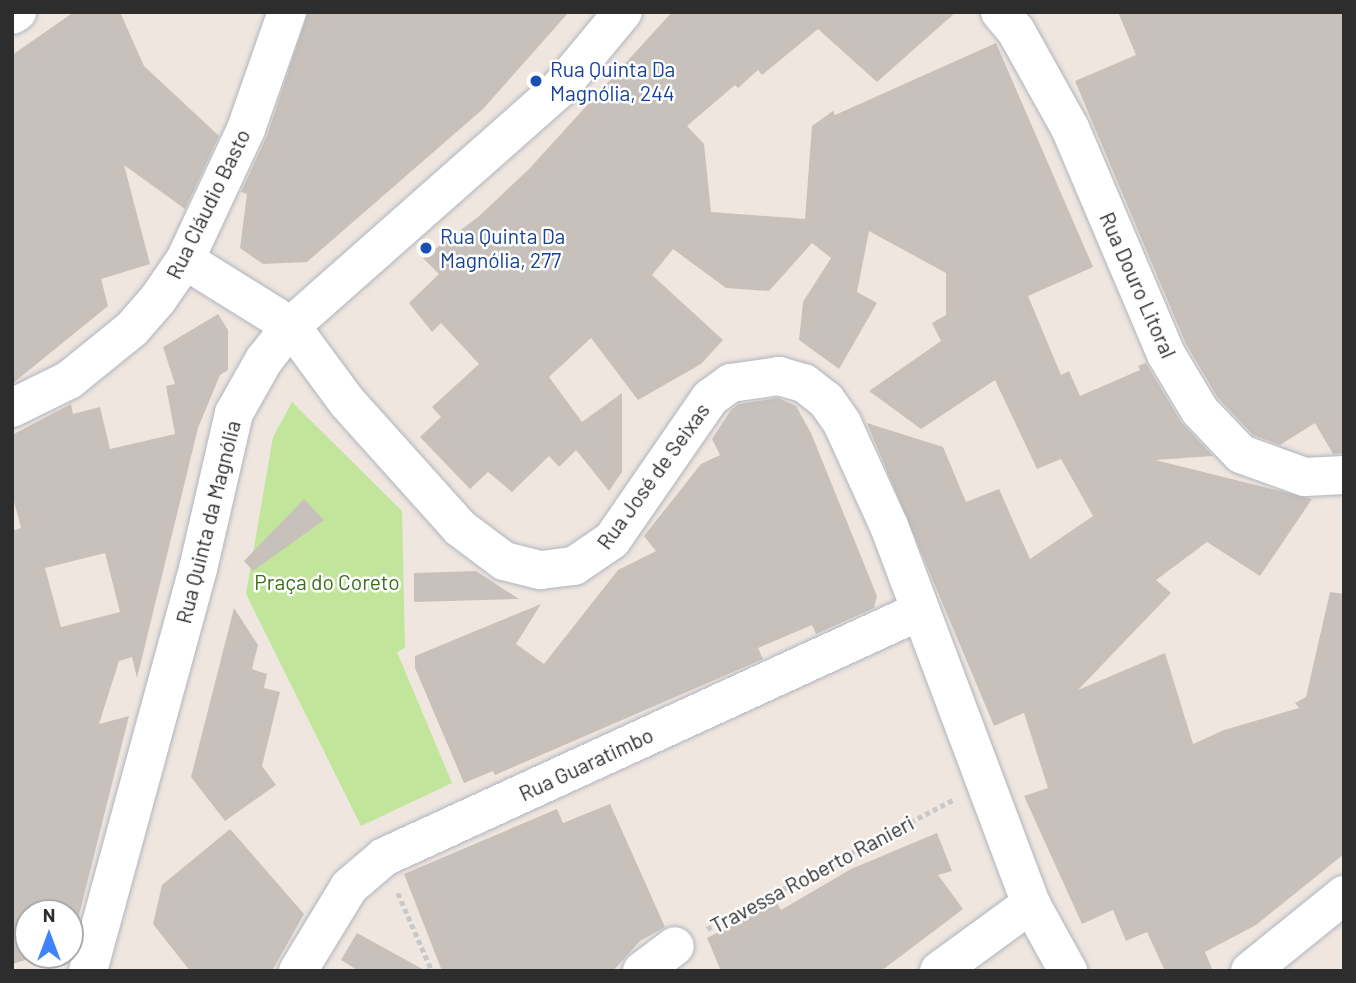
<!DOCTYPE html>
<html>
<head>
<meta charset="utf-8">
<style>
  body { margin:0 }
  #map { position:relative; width:1356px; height:983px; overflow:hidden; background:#efe6e0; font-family:Barlow,sans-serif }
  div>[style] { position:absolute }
  .green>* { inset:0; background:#c2e59c }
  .building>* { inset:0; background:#c8c1bb }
  .path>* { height:4.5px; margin-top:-2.25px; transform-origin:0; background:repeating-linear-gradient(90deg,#c8c8c8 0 5px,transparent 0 8.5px) }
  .roads { filter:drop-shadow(0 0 2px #b0b5bd) drop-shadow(0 0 2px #b0b5bd) }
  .minor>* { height:38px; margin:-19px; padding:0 19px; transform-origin:19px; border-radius:19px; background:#fff }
  .dots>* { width:19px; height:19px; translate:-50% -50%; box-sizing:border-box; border:4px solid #fff; border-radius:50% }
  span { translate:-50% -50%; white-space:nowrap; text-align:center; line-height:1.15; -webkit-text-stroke:5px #fff; paint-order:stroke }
  .transit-label { font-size:21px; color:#164399 }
  .left { translate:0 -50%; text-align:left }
  .street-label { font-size:21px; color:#2d2d2d }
  .park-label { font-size:21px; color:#3a6e1a }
  .frame { position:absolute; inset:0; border:14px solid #2d2d2d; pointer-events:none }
  .north { position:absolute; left:14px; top:899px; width:70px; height:70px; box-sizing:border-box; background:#fff; border:2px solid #ababab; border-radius:50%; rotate:0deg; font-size:19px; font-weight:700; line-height:28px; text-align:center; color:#2d2d2d }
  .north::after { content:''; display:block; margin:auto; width:24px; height:32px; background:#3f84fd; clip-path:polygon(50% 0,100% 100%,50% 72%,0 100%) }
</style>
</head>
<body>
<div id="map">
  <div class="green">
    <i style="clip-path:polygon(292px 402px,402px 511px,405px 648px,397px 652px,452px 783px,361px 826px,246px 594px,273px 437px)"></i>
  </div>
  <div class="building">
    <i style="clip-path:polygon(74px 12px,120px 12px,144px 66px,219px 136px,185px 209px,124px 165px,150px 264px,101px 279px,108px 306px,12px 384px,12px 55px)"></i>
    <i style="clip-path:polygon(308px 12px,569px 12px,483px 109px,307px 262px,263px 264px,240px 248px,247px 194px,241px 192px,267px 136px)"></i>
    <i style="clip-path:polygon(672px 12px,956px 12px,877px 82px,818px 29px,762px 75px,758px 70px,738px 88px,735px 85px,687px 126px,704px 144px,711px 212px,805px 219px,812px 126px,833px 111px,835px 115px,996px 43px,1093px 267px,1028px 296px,1061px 375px,1069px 371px,1080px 396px,1140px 370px,1138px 366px,1146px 363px,1181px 422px,1213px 456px,1155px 460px,1312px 499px,1260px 576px,1207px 542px,1156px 580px,1171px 593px,1078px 690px,1165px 653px,1193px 744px,1224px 730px,1299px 708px,1295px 703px,1306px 697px,1330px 592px,1344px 594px,1344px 854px,1256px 925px,1205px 952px,1213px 971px,1165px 971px,1147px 932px,1126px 941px,1113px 910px,1082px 924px,1024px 796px,1048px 788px,1024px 713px,994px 726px,867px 423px,943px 447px,966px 502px,999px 489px,1030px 559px,1093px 516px,1061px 459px,1037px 469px,995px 380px,921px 429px,869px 391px,941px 341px,932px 323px,946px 315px,946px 273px,869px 231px,857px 292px,877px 303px,839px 369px,799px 340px,803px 302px,831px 258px,812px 243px,769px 291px,726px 288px,673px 249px,652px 275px,723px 340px,701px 364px,638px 400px,591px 338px,549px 377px,582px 422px,622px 393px,622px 472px,609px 491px,576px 450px,559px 467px,549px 456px,512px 492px,488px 472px,470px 489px,420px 437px,441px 417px,432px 407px,479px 364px,441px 323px,432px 332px,409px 303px,439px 274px,423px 258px,478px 217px,529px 169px)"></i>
    <i style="clip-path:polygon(1118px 12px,1344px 12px,1344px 453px,1333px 454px,1315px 423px,1280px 445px,1253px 435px,1218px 398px,1186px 344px,1075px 81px,1136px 55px)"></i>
    <i style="clip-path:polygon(evenodd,218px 314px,228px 330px,228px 370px,220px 375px,198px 428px,137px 678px,132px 657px,119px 661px,99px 724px,129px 716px,71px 947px,70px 913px,28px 913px,28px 955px,43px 955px,12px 964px,12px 531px,21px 528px,12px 494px,12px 435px,71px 404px,73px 414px,100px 407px,110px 449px,175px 434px,166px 386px,175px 384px,163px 347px,218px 314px,105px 553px,120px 612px,61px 627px,45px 568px,105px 553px)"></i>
    <i style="clip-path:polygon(778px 398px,796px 406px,811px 433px,877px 596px,874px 608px,816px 634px,812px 625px,758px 648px,763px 659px,495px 775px,493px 771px,464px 783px,415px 668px,415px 656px,541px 604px,516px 644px,544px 664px,618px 570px,656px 551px,644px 536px,701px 464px,720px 455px,712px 439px,731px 410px,739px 404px)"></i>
    <i style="clip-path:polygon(304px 499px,324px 520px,253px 571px,244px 561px)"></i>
    <i style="clip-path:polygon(476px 571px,519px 599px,414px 602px,414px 573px)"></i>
    <i style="clip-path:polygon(234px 608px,258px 645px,252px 669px,267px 674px,264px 688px,280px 692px,262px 766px,276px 785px,225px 821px,191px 777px)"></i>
    <i style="clip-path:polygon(610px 804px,665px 927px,640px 941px,613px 971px,442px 971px,404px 874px,557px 809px,563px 823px)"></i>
    <i style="clip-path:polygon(230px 829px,304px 914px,272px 971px,190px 971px,153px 924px,162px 885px)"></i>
    <i style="clip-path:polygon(937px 833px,952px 871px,938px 875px,963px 909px,881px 971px,721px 971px,707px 938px,777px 903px,781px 910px,851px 869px)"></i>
    <i style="clip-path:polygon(357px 933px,426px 971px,359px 971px,341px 960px)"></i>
  </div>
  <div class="path">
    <i style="left:398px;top:893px;width:85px;rotate:66.4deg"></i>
    <i style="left:707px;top:929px;width:278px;rotate:-27.7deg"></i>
  </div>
  <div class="roads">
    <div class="minor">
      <i style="left:1000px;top:12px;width:25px;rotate:50deg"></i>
      <i style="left:1016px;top:31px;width:111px;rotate:60.9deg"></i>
      <i style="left:1070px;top:128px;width:246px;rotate:67deg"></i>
      <i style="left:1166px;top:354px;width:66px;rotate:59.2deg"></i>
      <i style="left:1200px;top:411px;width:59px;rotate:46.4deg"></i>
      <i style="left:1241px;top:454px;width:68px;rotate:19.8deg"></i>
      <i style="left:1305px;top:477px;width:39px;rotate:-3deg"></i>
      <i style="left:12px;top:15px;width:6px;rotate:-31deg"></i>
      <i style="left:185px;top:260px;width:125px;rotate:31.9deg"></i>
      <i style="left:291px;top:326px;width:94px;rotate:53.6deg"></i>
      <i style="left:347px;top:402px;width:169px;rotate:48.1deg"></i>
      <i style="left:460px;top:528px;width:55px;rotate:36.9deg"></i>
      <i style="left:504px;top:561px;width:38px;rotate:14deg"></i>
      <i style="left:541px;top:570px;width:33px;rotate:-7deg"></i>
      <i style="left:574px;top:566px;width:46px;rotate:-34.4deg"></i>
      <i style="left:612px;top:540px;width:173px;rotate:-55.4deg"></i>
      <i style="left:710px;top:398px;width:26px;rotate:-36deg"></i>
      <i style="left:731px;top:383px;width:49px;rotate:-8.3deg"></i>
      <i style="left:779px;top:376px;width:26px;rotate:16deg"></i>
      <i style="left:804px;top:383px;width:28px;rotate:38deg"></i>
      <i style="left:826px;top:400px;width:28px;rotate:55deg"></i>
      <i style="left:842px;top:423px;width:113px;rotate:65.5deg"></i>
      <i style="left:889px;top:526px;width:404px;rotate:69.4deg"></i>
      <i style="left:1031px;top:904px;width:77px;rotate:61.1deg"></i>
      <i style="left:12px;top:408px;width:64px;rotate:-26.2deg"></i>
      <i style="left:69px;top:380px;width:81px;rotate:-39deg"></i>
      <i style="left:132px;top:329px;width:40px;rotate:-49deg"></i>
      <i style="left:158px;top:299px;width:47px;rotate:-55.3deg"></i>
      <i style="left:185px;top:260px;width:145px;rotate:-65deg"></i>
      <i style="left:246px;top:129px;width:124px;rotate:-70.7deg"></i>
      <i style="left:88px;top:971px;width:417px;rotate:-74.7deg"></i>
      <i style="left:198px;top:569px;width:160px;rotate:-77deg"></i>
      <i style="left:234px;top:413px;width:61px;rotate:-60.5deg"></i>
      <i style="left:264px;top:360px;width:43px;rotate:-51.5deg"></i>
      <i style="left:291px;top:326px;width:358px;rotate:-41.5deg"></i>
      <i style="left:559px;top:89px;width:100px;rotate:-50.3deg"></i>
      <i style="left:298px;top:971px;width:98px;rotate:-58.7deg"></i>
      <i style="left:349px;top:887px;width:46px;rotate:-40.6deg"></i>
      <i style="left:384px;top:857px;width:590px;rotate:-24.65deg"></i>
      <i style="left:642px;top:971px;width:41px;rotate:-37.1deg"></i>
      <i style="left:939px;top:971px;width:114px;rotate:-36.1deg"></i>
      <i style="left:1250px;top:971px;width:121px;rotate:-39deg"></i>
    </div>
  </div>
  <div class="dots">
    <i style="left:536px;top:81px;background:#1a4fb4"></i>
    <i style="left:426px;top:248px;background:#1a4fb4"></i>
  </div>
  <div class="transit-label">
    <span class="left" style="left:550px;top:81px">Rua Quinta Da<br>Magnólia, 244</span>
    <span class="left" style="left:440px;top:248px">Rua Quinta Da<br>Magnólia, 277</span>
  </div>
  <div class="street-label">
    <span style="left:208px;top:204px;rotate:-64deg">Rua Cláudio Basto</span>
    <span style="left:1138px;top:285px;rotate:66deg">Rua Douro Litoral</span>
    <span style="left:653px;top:476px;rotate:-54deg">Rua José de Seixas</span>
    <span style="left:208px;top:522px;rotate:-76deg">Rua Quinta da Magnólia</span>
    <span style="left:586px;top:764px;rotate:-25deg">Rua Guaratimbo</span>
    <span style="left:812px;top:874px;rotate:-28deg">Travessa Roberto Ranieri</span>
  </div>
  <div class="park-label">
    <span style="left:327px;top:582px">Praça do Coreto</span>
  </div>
  <div class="frame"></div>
  <div class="north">N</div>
</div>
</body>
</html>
